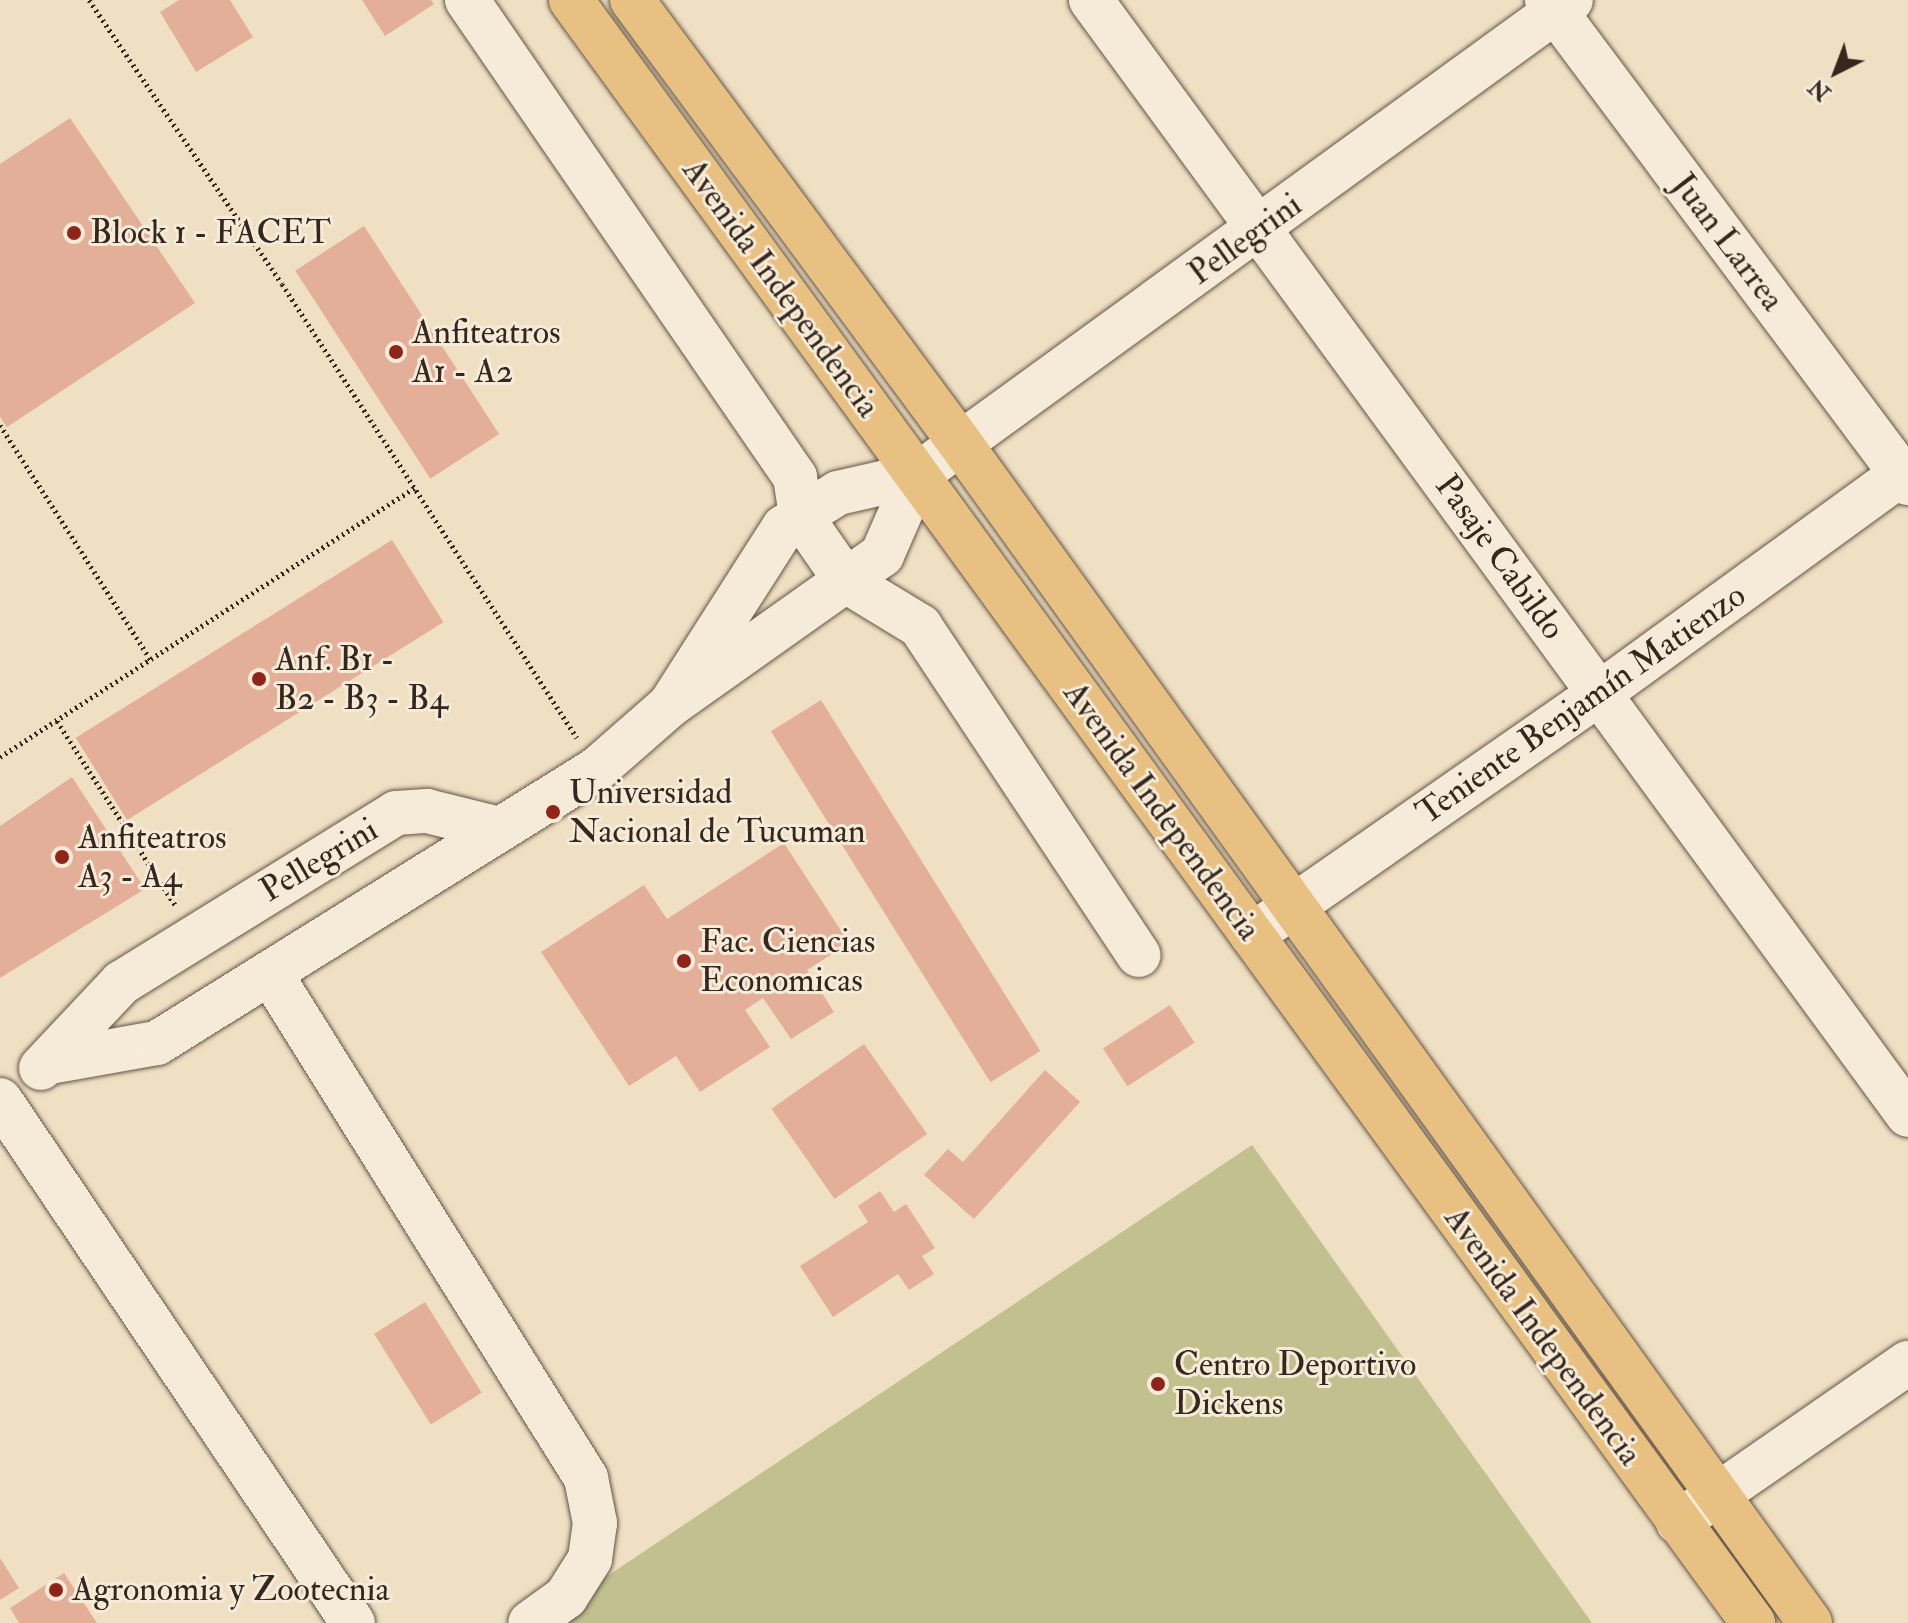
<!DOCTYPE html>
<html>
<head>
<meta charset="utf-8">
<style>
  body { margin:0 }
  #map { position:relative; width:1908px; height:1623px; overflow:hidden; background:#efe0c3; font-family:"IM FELL Double Pica",serif }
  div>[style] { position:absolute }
  .green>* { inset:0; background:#c1c08e }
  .building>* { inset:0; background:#e4af98; transform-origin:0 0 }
  .path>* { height:5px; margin-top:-2.5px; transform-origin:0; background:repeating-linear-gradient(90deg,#35271e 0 2px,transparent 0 6px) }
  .roads { filter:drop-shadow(0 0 2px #645547) drop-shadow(0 0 2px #645547) }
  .minor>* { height:44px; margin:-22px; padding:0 22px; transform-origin:22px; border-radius:22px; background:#f5ebd8 }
  .major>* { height:44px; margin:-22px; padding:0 22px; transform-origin:22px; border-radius:22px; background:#e8c082 }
  .dots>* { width:22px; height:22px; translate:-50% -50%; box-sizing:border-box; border:4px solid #f5ebd8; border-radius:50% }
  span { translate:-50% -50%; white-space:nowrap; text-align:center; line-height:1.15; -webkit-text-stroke:6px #f5ebd8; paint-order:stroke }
  .poi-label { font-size:34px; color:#35271e }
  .left { translate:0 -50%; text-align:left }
  .street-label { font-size:34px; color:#35271e }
  .north { position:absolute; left:1796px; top:32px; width:80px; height:80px; -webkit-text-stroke:6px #f5ebd8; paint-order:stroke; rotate:222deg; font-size:22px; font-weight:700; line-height:32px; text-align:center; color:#35271e }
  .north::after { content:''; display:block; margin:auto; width:28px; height:36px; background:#35271e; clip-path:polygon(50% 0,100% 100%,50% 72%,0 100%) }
</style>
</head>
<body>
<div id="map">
  <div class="green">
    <i style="clip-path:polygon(1252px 1145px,1592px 1623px,537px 1623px)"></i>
  </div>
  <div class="building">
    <i style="clip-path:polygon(179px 0,230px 0,253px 37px,196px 72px,160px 12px)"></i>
    <i style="clip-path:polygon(362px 0,431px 0,434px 4px,385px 36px)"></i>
    <i style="clip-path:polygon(70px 118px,195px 303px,7px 427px,0 417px,0 164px)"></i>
    <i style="left:364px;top:226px;width:248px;height:82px;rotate:57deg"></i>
    <i style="left:392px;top:540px;width:97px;height:373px;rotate:58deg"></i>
    <i style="left:821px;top:700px;width:414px;height:59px;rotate:58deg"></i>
    <i style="clip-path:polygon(72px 777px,145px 889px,0 978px,0 826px)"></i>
    <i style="clip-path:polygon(784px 843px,849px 943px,807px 970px,834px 1012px,791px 1039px,763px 998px,745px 1010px,770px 1047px,700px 1092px,676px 1056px,629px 1086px,541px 952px,644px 885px,667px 919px)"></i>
    <i style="left:1170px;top:1005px;width:45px;height:80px;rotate:57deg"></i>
    <i style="left:864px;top:1044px;width:110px;height:113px;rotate:55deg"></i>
    <i style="clip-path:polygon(1045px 1070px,1080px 1102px,974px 1219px,924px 1175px,948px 1149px,963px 1162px)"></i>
    <i style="clip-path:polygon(880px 1191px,894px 1212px,906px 1204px,935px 1248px,922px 1256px,934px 1274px,909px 1290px,898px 1274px,833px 1317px,800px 1266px,868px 1222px,858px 1206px)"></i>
    <i style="left:425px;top:1302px;width:107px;height:60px;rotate:58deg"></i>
    <i style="clip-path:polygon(0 1558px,19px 1588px,0 1600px)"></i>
    <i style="clip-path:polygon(64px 1573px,97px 1623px,19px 1623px,10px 1608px)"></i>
  </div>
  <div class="path">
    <i style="left:89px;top:0;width:343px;rotate:55.8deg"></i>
    <i style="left:282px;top:284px;width:541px;rotate:56.99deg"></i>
    <i style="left:0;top:425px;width:279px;rotate:57.3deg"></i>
    <i style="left:57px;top:721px;width:219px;rotate:57.3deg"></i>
    <i style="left:0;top:757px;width:496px;rotate:-33deg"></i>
  </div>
  <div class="roads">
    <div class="minor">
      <i style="left:467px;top:0;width:579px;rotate:55.49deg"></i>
      <i style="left:795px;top:477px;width:39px;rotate:81deg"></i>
      <i style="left:801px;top:516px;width:79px;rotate:55.3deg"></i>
      <i style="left:846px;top:581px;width:87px;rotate:31.3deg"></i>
      <i style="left:920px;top:626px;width:395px;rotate:56.4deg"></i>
      <i style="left:1091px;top:0;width:1382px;rotate:53.77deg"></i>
      <i style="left:1547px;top:0;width:603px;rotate:53.23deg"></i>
      <i style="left:670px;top:705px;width:211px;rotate:-57.4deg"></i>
      <i style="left:784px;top:527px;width:64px;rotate:-32.2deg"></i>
      <i style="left:838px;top:493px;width:81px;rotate:-12.8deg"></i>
      <i style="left:917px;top:475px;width:808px;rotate:-35.99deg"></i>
      <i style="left:1252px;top:935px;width:424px;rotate:-34.8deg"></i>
      <i style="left:1600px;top:693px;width:381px;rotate:-36deg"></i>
      <i style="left:270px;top:973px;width:596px;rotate:57.96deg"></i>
      <i style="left:586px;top:1478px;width:46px;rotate:78.7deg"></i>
      <i style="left:595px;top:1523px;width:36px;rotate:98deg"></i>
      <i style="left:590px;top:1559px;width:45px;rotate:122.3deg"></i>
      <i style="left:566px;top:1597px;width:44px;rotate:144.2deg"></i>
      <i style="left:50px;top:1062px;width:109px;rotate:-10.1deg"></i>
      <i style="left:157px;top:1043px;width:518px;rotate:-31.91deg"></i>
      <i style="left:597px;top:769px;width:97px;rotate:-41.2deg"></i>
      <i style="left:670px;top:705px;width:260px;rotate:-35.3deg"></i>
      <i style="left:882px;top:555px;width:87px;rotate:-66.4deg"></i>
      <i style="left:41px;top:1068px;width:117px;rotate:-46.7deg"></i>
      <i style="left:121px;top:983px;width:323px;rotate:-31.7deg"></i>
      <i style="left:396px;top:813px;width:31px;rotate:-4deg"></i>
      <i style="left:427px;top:811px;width:74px;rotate:14deg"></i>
      <i style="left:0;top:1100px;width:631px;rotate:55.98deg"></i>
      <i style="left:1678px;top:1522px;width:280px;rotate:-34.7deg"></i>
    </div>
    <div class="major">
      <i style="left:571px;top:0;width:2008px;rotate:53.93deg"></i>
      <i style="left:632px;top:0;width:551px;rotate:53.48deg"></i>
      <i style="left:960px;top:443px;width:1454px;rotate:54.23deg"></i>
    </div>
  </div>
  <div class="dots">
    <i style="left:74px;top:233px;background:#8f2418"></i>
    <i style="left:396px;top:352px;background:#8f2418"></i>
    <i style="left:259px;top:679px;background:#8f2418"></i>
    <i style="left:553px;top:812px;background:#8f2418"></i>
    <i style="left:62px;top:857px;background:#8f2418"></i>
    <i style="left:684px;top:961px;background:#8f2418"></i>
    <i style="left:1158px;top:1384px;background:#8f2418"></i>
    <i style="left:56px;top:1590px;background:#8f2418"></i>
  </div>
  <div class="poi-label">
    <span class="left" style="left:90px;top:233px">Block 1 - FACET</span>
    <span class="left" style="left:412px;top:352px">Anfiteatros<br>A1 - A2</span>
    <span class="left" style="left:275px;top:679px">Anf. B1 -<br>B2 - B3 - B4</span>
    <span class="left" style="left:569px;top:812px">Universidad<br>Nacional de Tucuman</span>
    <span class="left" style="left:78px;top:857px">Anfiteatros<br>A3 - A4</span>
    <span class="left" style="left:700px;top:961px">Fac. Ciencias<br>Economicas</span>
    <span class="left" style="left:1174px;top:1384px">Centro Deportivo<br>Dickens</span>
    <span class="left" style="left:72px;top:1590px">Agronomia y Zootecnia</span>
  </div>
  <div class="street-label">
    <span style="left:1245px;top:239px;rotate:-36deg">Pellegrini</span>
    <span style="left:1728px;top:242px;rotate:53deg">Juan Larrea</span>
    <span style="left:781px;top:288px;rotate:54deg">Avenida Independencia</span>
    <span style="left:1500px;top:557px;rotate:54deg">Pasaje Cabildo</span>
    <span style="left:1581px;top:704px;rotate:-35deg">Teniente Benjamín Matienzo</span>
    <span style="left:1162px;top:811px;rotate:54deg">Avenida Independencia</span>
    <span style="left:319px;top:860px;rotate:-31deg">Pellegrini</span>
    <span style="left:1543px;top:1336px;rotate:54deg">Avenida Independencia</span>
  </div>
  <div class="north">N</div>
</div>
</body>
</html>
